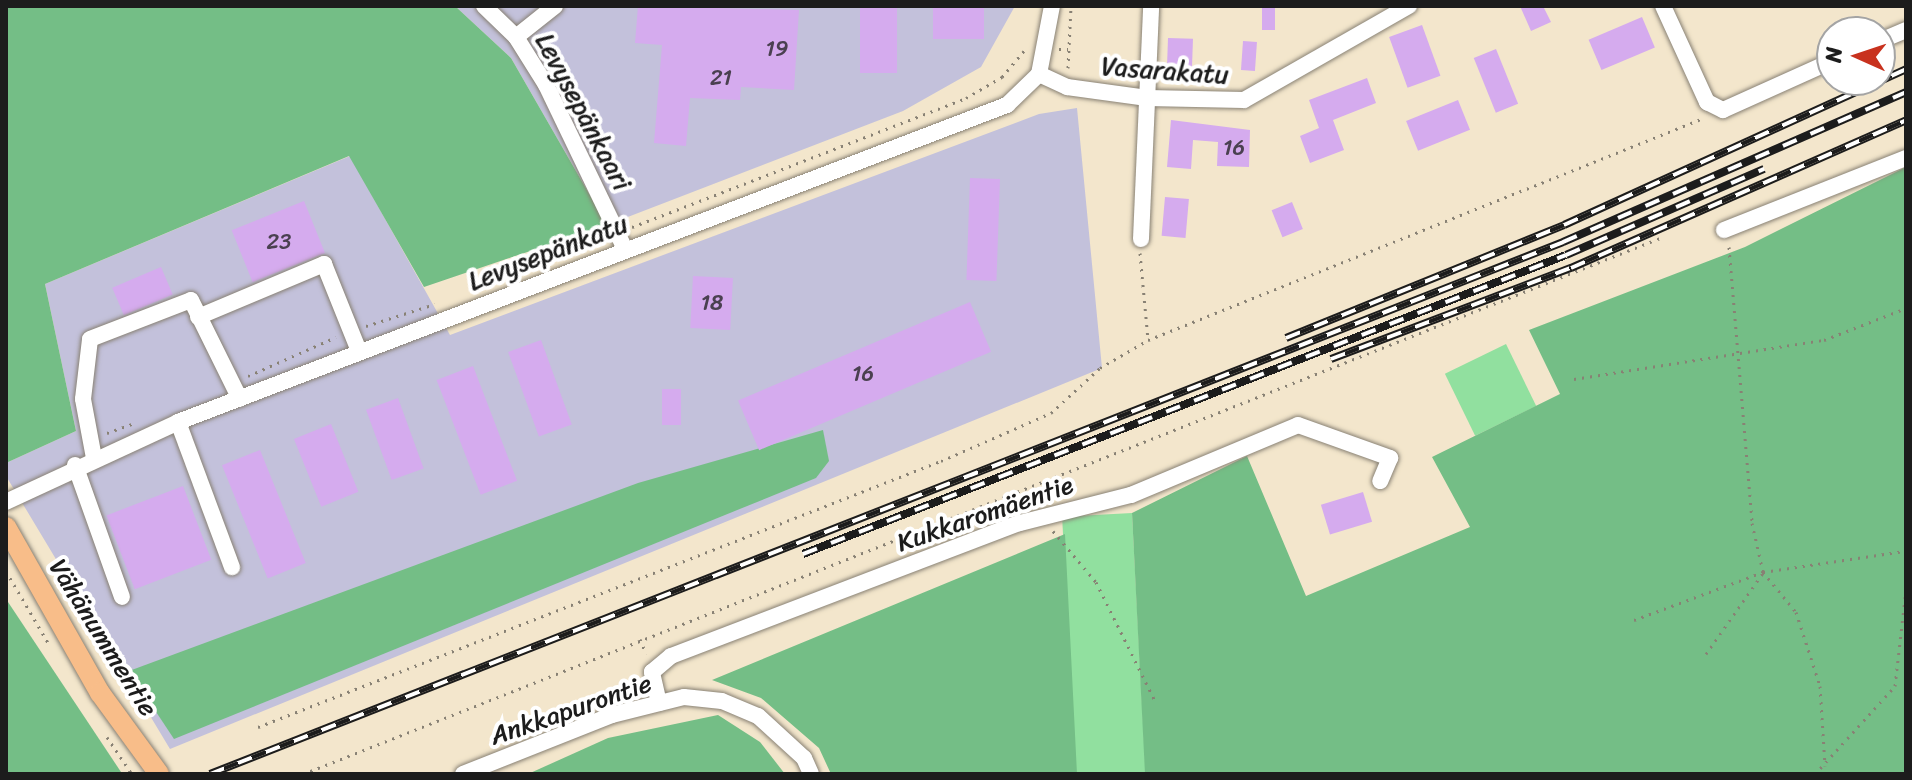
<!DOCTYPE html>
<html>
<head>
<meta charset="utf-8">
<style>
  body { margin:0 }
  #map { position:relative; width:1912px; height:780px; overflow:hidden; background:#f3e6cc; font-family:Sriracha,sans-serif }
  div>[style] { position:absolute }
  .industrial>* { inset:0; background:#c3c1db }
  .green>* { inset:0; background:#91e09f; transform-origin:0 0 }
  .forest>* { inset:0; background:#74be86 }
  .building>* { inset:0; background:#d5abee; transform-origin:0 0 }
  .path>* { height:3px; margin-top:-1.5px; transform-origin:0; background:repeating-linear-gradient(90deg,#888174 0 2px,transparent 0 8px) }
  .roads { filter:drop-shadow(0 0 2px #888174) drop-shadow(0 0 2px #888174) }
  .minor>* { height:16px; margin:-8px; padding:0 8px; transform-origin:8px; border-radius:8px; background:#fff }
  .major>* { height:20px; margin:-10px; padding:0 10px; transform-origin:10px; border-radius:10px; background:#f8bd89 }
  .rail>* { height:8px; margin-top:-4px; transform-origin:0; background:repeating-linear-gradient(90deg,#fff 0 15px,#1c1c1c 0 30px); box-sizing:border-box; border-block:2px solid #1c1c1c }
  span { translate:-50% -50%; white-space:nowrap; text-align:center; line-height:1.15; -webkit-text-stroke:8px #fff; paint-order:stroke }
  .number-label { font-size:22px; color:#4a4050 }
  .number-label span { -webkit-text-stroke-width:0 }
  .street-label { font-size:26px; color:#1c1c1c }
  .frame { position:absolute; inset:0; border:8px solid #1c1c1c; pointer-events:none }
  .north { position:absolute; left:1816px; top:16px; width:80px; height:80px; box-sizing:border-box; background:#fff; border:2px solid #a4a4a4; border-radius:50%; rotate:273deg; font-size:22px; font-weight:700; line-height:32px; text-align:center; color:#1c1c1c }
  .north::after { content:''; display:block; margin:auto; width:28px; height:36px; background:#c8321e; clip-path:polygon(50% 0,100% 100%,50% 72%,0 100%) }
</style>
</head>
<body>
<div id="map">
  <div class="industrial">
    <i style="clip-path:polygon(455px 6px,1015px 6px,981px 67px,903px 111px,607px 225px,511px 58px)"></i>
    <i style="clip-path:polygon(1077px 108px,1102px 368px,170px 749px,6px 476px,6px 463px,76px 431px,45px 284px,350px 156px,450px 335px,1039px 114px)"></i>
  </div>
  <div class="green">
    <i style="left:1506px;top:344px;width:69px;height:68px;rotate:64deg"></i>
    <i style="left:1132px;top:513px;width:261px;height:70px;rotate:87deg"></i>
  </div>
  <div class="forest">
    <i style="clip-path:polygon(6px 6px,455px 6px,511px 58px,607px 225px,424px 287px,349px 156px,45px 284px,76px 431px,6px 463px)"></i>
    <i style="clip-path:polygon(1906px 167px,1906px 774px,1145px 774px,1132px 513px,1247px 456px,1306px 596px,1470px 527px,1432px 457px,1560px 394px,1529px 330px,1745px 247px)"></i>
    <i style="clip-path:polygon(823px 430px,829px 461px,816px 478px,174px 739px,129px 671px,638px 483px)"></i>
    <i style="clip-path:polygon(1065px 534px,1077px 774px,831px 774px,819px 748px,761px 698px,712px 680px)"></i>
    <i style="clip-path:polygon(6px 599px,121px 772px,6px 774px)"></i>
    <i style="clip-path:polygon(718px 715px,760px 742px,785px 774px,528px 774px,608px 738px)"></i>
  </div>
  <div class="building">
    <i style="clip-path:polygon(638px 6px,799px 10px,794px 90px,741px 87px,740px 100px,690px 98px,686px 146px,654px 143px,662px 45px,635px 43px)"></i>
    <i style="left:860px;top:6px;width:37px;height:67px"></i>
    <i style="left:933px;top:6px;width:51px;height:33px"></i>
    <i style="left:1262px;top:6px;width:13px;height:24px"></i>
    <i style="clip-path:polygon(1520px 6px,1543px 6px,1551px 22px,1531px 31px)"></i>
    <i style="left:1642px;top:17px;width:33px;height:58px;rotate:67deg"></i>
    <i style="left:1422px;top:25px;width:54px;height:35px;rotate:70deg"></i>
    <i style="left:1168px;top:38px;width:25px;height:34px;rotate:2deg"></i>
    <i style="left:1243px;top:41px;width:14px;height:29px;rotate:4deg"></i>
    <i style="left:1496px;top:49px;width:59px;height:24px;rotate:68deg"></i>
    <i style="clip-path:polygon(1367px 78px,1376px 103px,1333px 120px,1344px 150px,1310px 163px,1300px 136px,1319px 128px,1309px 100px)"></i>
    <i style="left:1458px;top:100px;width:32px;height:56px;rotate:68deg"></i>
    <i style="clip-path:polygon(1171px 120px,1250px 130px,1249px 167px,1217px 166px,1218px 142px,1193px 140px,1191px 169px,1167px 167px)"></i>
    <i style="left:970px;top:178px;width:30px;height:102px;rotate:2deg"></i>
    <i style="left:1165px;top:197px;width:24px;height:39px;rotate:5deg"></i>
    <i style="left:304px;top:201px;width:56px;height:78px;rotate:68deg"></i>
    <i style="left:1292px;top:202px;width:29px;height:22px;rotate:68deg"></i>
    <i style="left:161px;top:267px;width:30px;height:53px;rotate:67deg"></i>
    <i style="left:693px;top:276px;width:40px;height:52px;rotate:3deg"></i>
    <i style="left:970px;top:302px;width:54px;height:252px;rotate:67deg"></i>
    <i style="left:541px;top:340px;width:90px;height:35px;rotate:70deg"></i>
    <i style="left:473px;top:366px;width:123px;height:39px;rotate:69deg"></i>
    <i style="left:662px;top:389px;width:19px;height:36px"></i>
    <i style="left:398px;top:398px;width:75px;height:34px;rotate:70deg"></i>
    <i style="left:331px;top:424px;width:73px;height:40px;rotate:68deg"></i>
    <i style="left:260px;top:450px;width:122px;height:41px;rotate:68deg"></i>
    <i style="left:183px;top:486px;width:79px;height:82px;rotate:69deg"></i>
    <i style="left:1363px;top:492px;width:31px;height:44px;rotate:73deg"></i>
  </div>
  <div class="path">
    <i style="left:1059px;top:49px;width:9px"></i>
    <i style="left:1068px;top:68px;width:62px;rotate:-87.2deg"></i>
    <i style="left:632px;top:227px;width:358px;rotate:-21.1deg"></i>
    <i style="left:966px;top:98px;width:42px;rotate:-30.3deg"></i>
    <i style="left:1002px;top:77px;width:39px;rotate:-50deg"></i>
    <i style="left:1729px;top:247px;width:277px;rotate:85.2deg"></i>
    <i style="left:1752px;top:523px;width:50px;rotate:77.3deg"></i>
    <i style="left:1763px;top:572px;width:52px;rotate:50.5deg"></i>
    <i style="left:1796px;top:612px;width:78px;rotate:72deg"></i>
    <i style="left:1820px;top:686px;width:80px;rotate:86.4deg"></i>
    <i style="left:1140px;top:253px;width:87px;rotate:84.7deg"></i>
    <i style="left:539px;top:265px;width:68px;rotate:-22.4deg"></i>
    <i style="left:366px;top:326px;width:72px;rotate:-17.7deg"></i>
    <i style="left:248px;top:376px;width:96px;rotate:-23.9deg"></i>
    <i style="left:1574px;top:379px;width:253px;rotate:-8.9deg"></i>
    <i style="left:1824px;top:340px;width:88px;rotate:-21.3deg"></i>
    <i style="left:107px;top:433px;width:29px;rotate:-20deg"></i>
    <i style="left:1053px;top:531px;width:67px;rotate:49.9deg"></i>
    <i style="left:1096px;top:582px;width:135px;rotate:63.6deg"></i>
    <i style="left:6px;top:571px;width:87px;rotate:59.6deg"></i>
    <i style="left:1634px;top:620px;width:138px;rotate:-20.4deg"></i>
    <i style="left:1763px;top:572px;width:145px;rotate:-8.4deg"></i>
    <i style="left:640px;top:639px;width:16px;rotate:68deg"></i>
    <i style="left:1706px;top:654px;width:99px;rotate:-54.9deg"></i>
    <i style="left:258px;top:727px;width:733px;rotate:-21.28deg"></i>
    <i style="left:941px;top:461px;width:120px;rotate:-23.6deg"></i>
    <i style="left:1051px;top:413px;width:67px;rotate:-42.6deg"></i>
    <i style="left:1100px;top:368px;width:56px;rotate:-30.3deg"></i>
    <i style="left:1148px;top:340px;width:596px;rotate:-21.78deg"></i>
    <i style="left:107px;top:737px;width:45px;rotate:56deg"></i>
    <i style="left:303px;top:774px;width:1459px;rotate:-21.55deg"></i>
    <i style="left:1815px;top:774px;width:119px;rotate:-47.7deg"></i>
    <i style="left:1895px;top:686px;width:97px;rotate:-83.5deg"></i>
  </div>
  <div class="roads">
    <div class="minor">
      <i style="left:484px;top:6px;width:45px;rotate:44.1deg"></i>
      <i style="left:516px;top:37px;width:57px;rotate:58deg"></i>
      <i style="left:546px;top:85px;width:182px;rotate:64.3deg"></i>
      <i style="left:1663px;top:6px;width:106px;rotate:65.4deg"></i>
      <i style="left:1707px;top:102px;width:18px;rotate:27deg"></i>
      <i style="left:1723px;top:110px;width:120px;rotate:-24.2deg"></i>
      <i style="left:516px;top:37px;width:50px;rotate:-38.5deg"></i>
      <i style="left:1880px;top:41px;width:28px;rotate:-23deg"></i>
      <i style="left:1039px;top:74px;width:31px;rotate:25deg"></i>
      <i style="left:1067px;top:87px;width:81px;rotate:7.8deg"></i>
      <i style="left:1147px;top:98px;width:97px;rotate:1.2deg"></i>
      <i style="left:1244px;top:100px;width:190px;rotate:-29.7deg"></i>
      <i style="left:1724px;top:230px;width:196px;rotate:-21.6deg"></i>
      <i style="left:1141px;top:239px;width:233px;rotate:-87.5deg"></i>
      <i style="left:198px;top:317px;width:137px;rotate:-22.8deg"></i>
      <i style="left:324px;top:264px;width:94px;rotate:68.1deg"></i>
      <i style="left:178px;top:422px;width:155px;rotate:69.6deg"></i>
      <i style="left:94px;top:458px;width:60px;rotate:-100.6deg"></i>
      <i style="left:83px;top:399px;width:60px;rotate:-83.3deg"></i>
      <i style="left:90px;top:339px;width:108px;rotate:-21.1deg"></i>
      <i style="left:191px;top:300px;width:110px;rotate:63.7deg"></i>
      <i style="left:75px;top:465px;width:140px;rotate:70.4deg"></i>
      <i style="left:6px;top:502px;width:190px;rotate:-24.9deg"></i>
      <i style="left:178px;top:422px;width:888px;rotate:-20.93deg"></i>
      <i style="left:1007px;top:105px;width:45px;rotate:-44.1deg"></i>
      <i style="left:1039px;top:74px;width:69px;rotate:-79.2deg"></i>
      <i style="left:659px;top:703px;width:32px;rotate:-103deg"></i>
      <i style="left:652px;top:672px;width:25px;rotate:-40deg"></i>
      <i style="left:671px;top:656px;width:373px;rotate:-20.9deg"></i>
      <i style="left:1020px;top:523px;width:114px;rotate:-14.2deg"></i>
      <i style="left:1131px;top:495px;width:181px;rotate:-22.7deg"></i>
      <i style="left:1298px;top:425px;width:98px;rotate:19.7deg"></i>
      <i style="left:1390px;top:458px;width:25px;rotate:113deg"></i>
      <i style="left:463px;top:774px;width:160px;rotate:-21.6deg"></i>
      <i style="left:612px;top:715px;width:74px;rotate:-14deg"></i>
      <i style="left:684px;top:697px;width:38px;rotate:6deg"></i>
      <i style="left:722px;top:701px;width:39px;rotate:23deg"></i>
      <i style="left:758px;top:716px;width:62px;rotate:42.4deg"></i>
      <i style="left:804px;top:758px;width:17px;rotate:66deg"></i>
    </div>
    <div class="major">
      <i style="left:6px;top:527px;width:191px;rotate:60.5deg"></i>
      <i style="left:100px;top:693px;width:100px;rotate:53.9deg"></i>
    </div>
  </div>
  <div class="rail">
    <i style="left:1286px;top:338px;width:300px;rotate:-22.1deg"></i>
    <i style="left:1564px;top:225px;width:376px;rotate:-24.5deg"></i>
    <i style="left:1331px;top:359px;width:257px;rotate:-20.8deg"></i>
    <i style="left:1571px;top:268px;width:366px;rotate:-23.8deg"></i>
    <i style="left:803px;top:554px;width:819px;rotate:-21.4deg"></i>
    <i style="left:1566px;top:255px;width:216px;rotate:-23.5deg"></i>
    <i style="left:210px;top:774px;width:1454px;rotate:-21.46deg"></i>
    <i style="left:1563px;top:242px;width:374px;rotate:-23.6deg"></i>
  </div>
  <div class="number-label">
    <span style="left:777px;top:49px">19</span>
    <span style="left:721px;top:78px">21</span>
    <span style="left:1234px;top:148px">16</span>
    <span style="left:279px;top:242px">23</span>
    <span style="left:712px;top:303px">18</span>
    <span style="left:863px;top:374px">16</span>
  </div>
  <div class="street-label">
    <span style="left:1165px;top:71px;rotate:4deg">Vasarakatu</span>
    <span style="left:583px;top:112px;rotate:62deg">Levysepänkaari</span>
    <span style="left:548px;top:253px;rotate:-21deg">Levysepänkatu</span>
    <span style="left:985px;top:514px;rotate:-19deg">Kukkaromäentie</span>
    <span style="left:103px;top:638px;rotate:58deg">Vähänummentie</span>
    <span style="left:571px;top:710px;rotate:-19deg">Ankkapurontie</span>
  </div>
  <div class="frame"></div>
  <div class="north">N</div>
</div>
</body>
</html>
